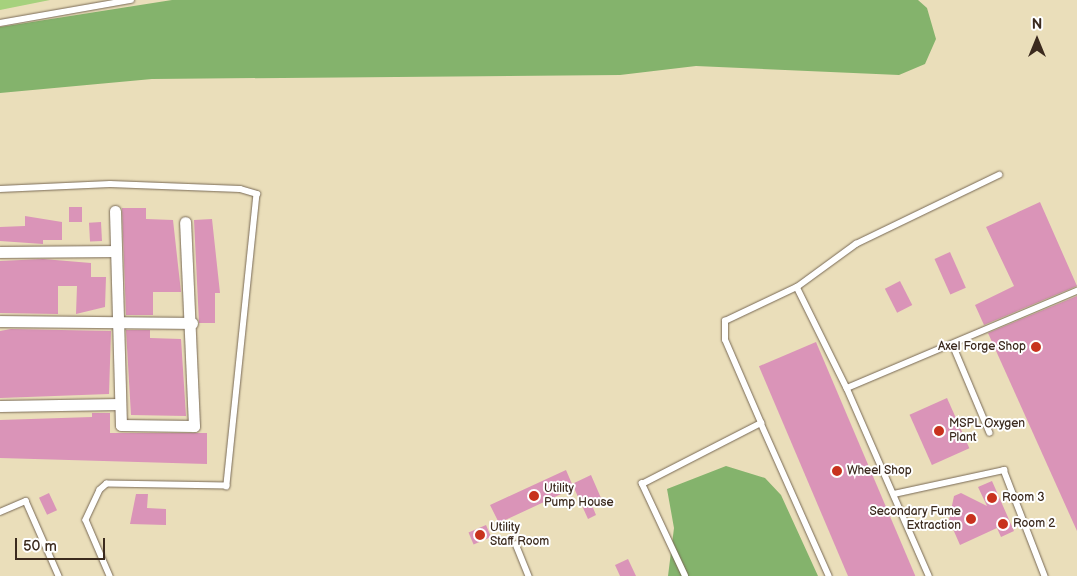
<!DOCTYPE html>
<html>
<head>
<meta charset="utf-8">
<style>
  body { margin:0 }
  #map { position:relative; width:1077px; height:576px; overflow:hidden; background:#eadeba; font-family:"Balsamiq Sans",sans-serif }
  div>[style] { position:absolute }
  .green>* { inset:0; background:#a6d17d }
  .forest>* { inset:0; background:#84b36c }
  .building>* { inset:0; background:#da94b8; transform-origin:0 0 }
  .roads { filter:drop-shadow(0 0 1px #786955) drop-shadow(0 0 1px #786955) }
  .service>* { height:5.5px; margin:-2.75px; padding:0 2.75px; transform-origin:2.75px; border-radius:2.75px; background:#fff }
  .minor>* { height:11px; margin:-5.5px; padding:0 5.5px; transform-origin:5.5px; border-radius:5.5px; background:#fff }
  .dots>* { width:14px; height:14px; translate:-50% -50%; box-sizing:border-box; border:2px solid #fff; border-radius:50% }
  span { translate:-50% -50%; white-space:nowrap; text-align:center; line-height:1.15; -webkit-text-stroke:4px #fff; paint-order:stroke }
  .poi-label { font-size:12px; color:#3b2a1e }
  .right { translate:-100% -50%; text-align:right }
  .left { translate:0 -50%; text-align:left }
  .north { position:absolute; left:1012px; top:15px; width:50px; height:50px; -webkit-text-stroke:4px #fff; paint-order:stroke; rotate:0deg; font-size:14px; font-weight:700; line-height:20px; text-align:center; color:#3b2a1e }
  .north::after { content:''; display:block; margin:auto; width:18px; height:22px; background:#3b2a1e; clip-path:polygon(50% 0,100% 100%,50% 72%,0 100%) }
  .scale { position:absolute; left:15px; top:538px; width:90px; height:22px; box-sizing:border-box; border:2px solid #3b2a1e; border-top:0; padding-left:6px; font-size:15px; line-height:18px; white-space:nowrap; color:#3b2a1e; -webkit-text-stroke:4px #fff; paint-order:stroke }
</style>
</head>
<body>
<div id="map">
  <div class="green">
    <i style="clip-path:polygon(0 0,50px 0,0 10px)"></i>
  </div>
  <div class="forest">
    <i style="clip-path:polygon(172px 0,918px 0,927px 8px,936px 39px,925px 64px,899px 75px,696px 66px,620px 75px,152px 79px,0 93px,0 27px)"></i>
    <i style="clip-path:polygon(726px 466px,765px 478px,781px 495px,818px 576px,668px 576px,674px 528px,667px 489px)"></i>
  </div>
  <div class="building">
    <i style="clip-path:polygon(1040px 202px,1077px 286px,984px 325px,975px 305px,1014px 286px,986px 227px)"></i>
    <i style="left:69px;top:207px;width:13px;height:15px"></i>
    <i style="clip-path:polygon(122px 208px,146px 208px,146px 219px,173px 220px,181px 292px,153px 292px,153px 315px,126px 315px)"></i>
    <i style="clip-path:polygon(25px 216px,62px 222px,62px 240px,43px 240px,43px 244px,0 241px,0 227px,25px 226px)"></i>
    <i style="clip-path:polygon(212px 219px,220px 293px,215px 293px,215px 323px,199px 323px,194px 220px)"></i>
    <i style="left:101px;top:222px;width:19px;height:12px;rotate:87deg"></i>
    <i style="left:950px;top:252px;width:39px;height:17px;rotate:66deg"></i>
    <i style="clip-path:polygon(43px 259px,91px 263px,91px 277px,106px 277px,105px 307px,76px 314px,77px 286px,58px 286px,58px 314px,0 313px,0 261px)"></i>
    <i style="left:900px;top:281px;width:27px;height:17px;rotate:63deg"></i>
    <i style="clip-path:polygon(1077px 296px,1077px 531px,988px 333px)"></i>
    <i style="clip-path:polygon(11px 329px,111px 331px,109px 394px,0 398px,0 331px)"></i>
    <i style="clip-path:polygon(126px 330px,150px 330px,150px 338px,181px 339px,186px 416px,131px 415px)"></i>
    <i style="left:816px;top:342px;width:254px;height:62px;rotate:67deg"></i>
    <i style="left:947px;top:398px;width:55px;height:41px;rotate:66deg"></i>
    <i style="clip-path:polygon(92px 413px,110px 413px,110px 433px,207px 433px,207px 464px,0 458px,0 420px,92px 417px)"></i>
    <i style="clip-path:polygon(566px 470px,572px 484px,591px 475px,601px 498px,591px 503px,596px 515px,588px 519px,574px 488px,499px 523px,490px 505px)"></i>
    <i style="clip-path:polygon(992px 481px,1014px 531px,1001px 537px,997px 528px,960px 545px,949px 520px,954px 496px,961px 493px,987px 506px,978px 487px)"></i>
    <i style="left:49px;top:493px;width:19px;height:11px;rotate:65deg"></i>
    <i style="clip-path:polygon(136px 494px,148px 494px,147px 508px,166px 509px,166px 525px,130px 524px)"></i>
    <i style="left:486px;top:525px;width:13px;height:19px;rotate:67deg"></i>
    <i style="clip-path:polygon(628px 559px,636px 576px,620px 576px,615px 565px)"></i>
  </div>
  <div class="roads">
    <div class="service">
      <i style="left:0;top:23px;width:133px;rotate:-10deg"></i>
      <i style="left:0;top:189px;width:110px;rotate:-2.6deg"></i>
      <i style="left:110px;top:184px;width:130px;rotate:2.2deg"></i>
      <i style="left:240px;top:189px;width:18px;rotate:16deg"></i>
      <i style="left:257px;top:194px;width:294px;rotate:95.9deg"></i>
      <i style="left:227px;top:486px;width:120px;rotate:-179deg"></i>
      <i style="left:107px;top:484px;width:9px;rotate:139deg"></i>
      <i style="left:100px;top:490px;width:33px;rotate:115deg"></i>
      <i style="left:86px;top:520px;width:61px;rotate:66.8deg"></i>
      <i style="left:797px;top:287px;width:73px;rotate:-36.1deg"></i>
      <i style="left:856px;top:244px;width:159px;rotate:-25.8deg"></i>
      <i style="left:953px;top:345px;width:95px;rotate:67.2deg"></i>
      <i style="left:847px;top:388px;width:205px;rotate:66.4deg"></i>
      <i style="left:761px;top:423px;width:167px;rotate:66deg"></i>
      <i style="left:894px;top:494px;width:113px;rotate:-12.3deg"></i>
      <i style="left:1004px;top:470px;width:114px;rotate:68.9deg"></i>
      <i style="left:0;top:512px;width:28px;rotate:-23deg"></i>
      <i style="left:26px;top:501px;width:82px;rotate:66.3deg"></i>
      <i style="left:516px;top:544px;width:35px;rotate:68deg"></i>
      <i style="left:685px;top:576px;width:102px;rotate:-115.1deg"></i>
      <i style="left:642px;top:484px;width:134px;rotate:-27.1deg"></i>
      <i style="left:761px;top:423px;width:90px;rotate:-113.4deg"></i>
      <i style="left:725px;top:340px;width:19px;rotate:-90deg"></i>
      <i style="left:725px;top:321px;width:80px;rotate:-25.3deg"></i>
      <i style="left:797px;top:287px;width:113px;rotate:63.7deg"></i>
      <i style="left:847px;top:388px;width:250px;rotate:-22.9deg"></i>
    </div>
    <div class="minor">
      <i style="left:115px;top:211px;width:214px;rotate:88.4deg"></i>
      <i style="left:121px;top:425px;width:73px;rotate:0.8deg"></i>
      <i style="left:194px;top:426px;width:204px;rotate:-92.5deg"></i>
      <i style="left:0;top:252px;width:116px;rotate:-0.5deg"></i>
      <i style="left:0;top:321px;width:192px;rotate:0.6deg"></i>
      <i style="left:0;top:406px;width:120px;rotate:-1deg"></i>
    </div>
  </div>
  <div class="dots">
    <i style="left:1036px;top:347px;background:#c8321e"></i>
    <i style="left:939px;top:431px;background:#c8321e"></i>
    <i style="left:837px;top:471px;background:#c8321e"></i>
    <i style="left:534px;top:496px;background:#c8321e"></i>
    <i style="left:992px;top:498px;background:#c8321e"></i>
    <i style="left:971px;top:519px;background:#c8321e"></i>
    <i style="left:1003px;top:524px;background:#c8321e"></i>
    <i style="left:480px;top:535px;background:#c8321e"></i>
  </div>
  <div class="poi-label">
    <span class="right" style="left:1026px;top:347px">Axel Forge Shop</span>
    <span class="left" style="left:949px;top:431px">MSPL Oxygen<br>Plant</span>
    <span class="left" style="left:847px;top:471px">Wheel Shop</span>
    <span class="left" style="left:544px;top:496px">Utility<br>Pump House</span>
    <span class="left" style="left:1002px;top:498px">Room 3</span>
    <span class="right" style="left:961px;top:519px">Secondary Fume<br>Extraction</span>
    <span class="left" style="left:1013px;top:524px">Room 2</span>
    <span class="left" style="left:490px;top:535px">Utility<br>Staff Room</span>
  </div>
  <div class="north">N</div>
  <div class="scale">50 m</div>
</div>
</body>
</html>
